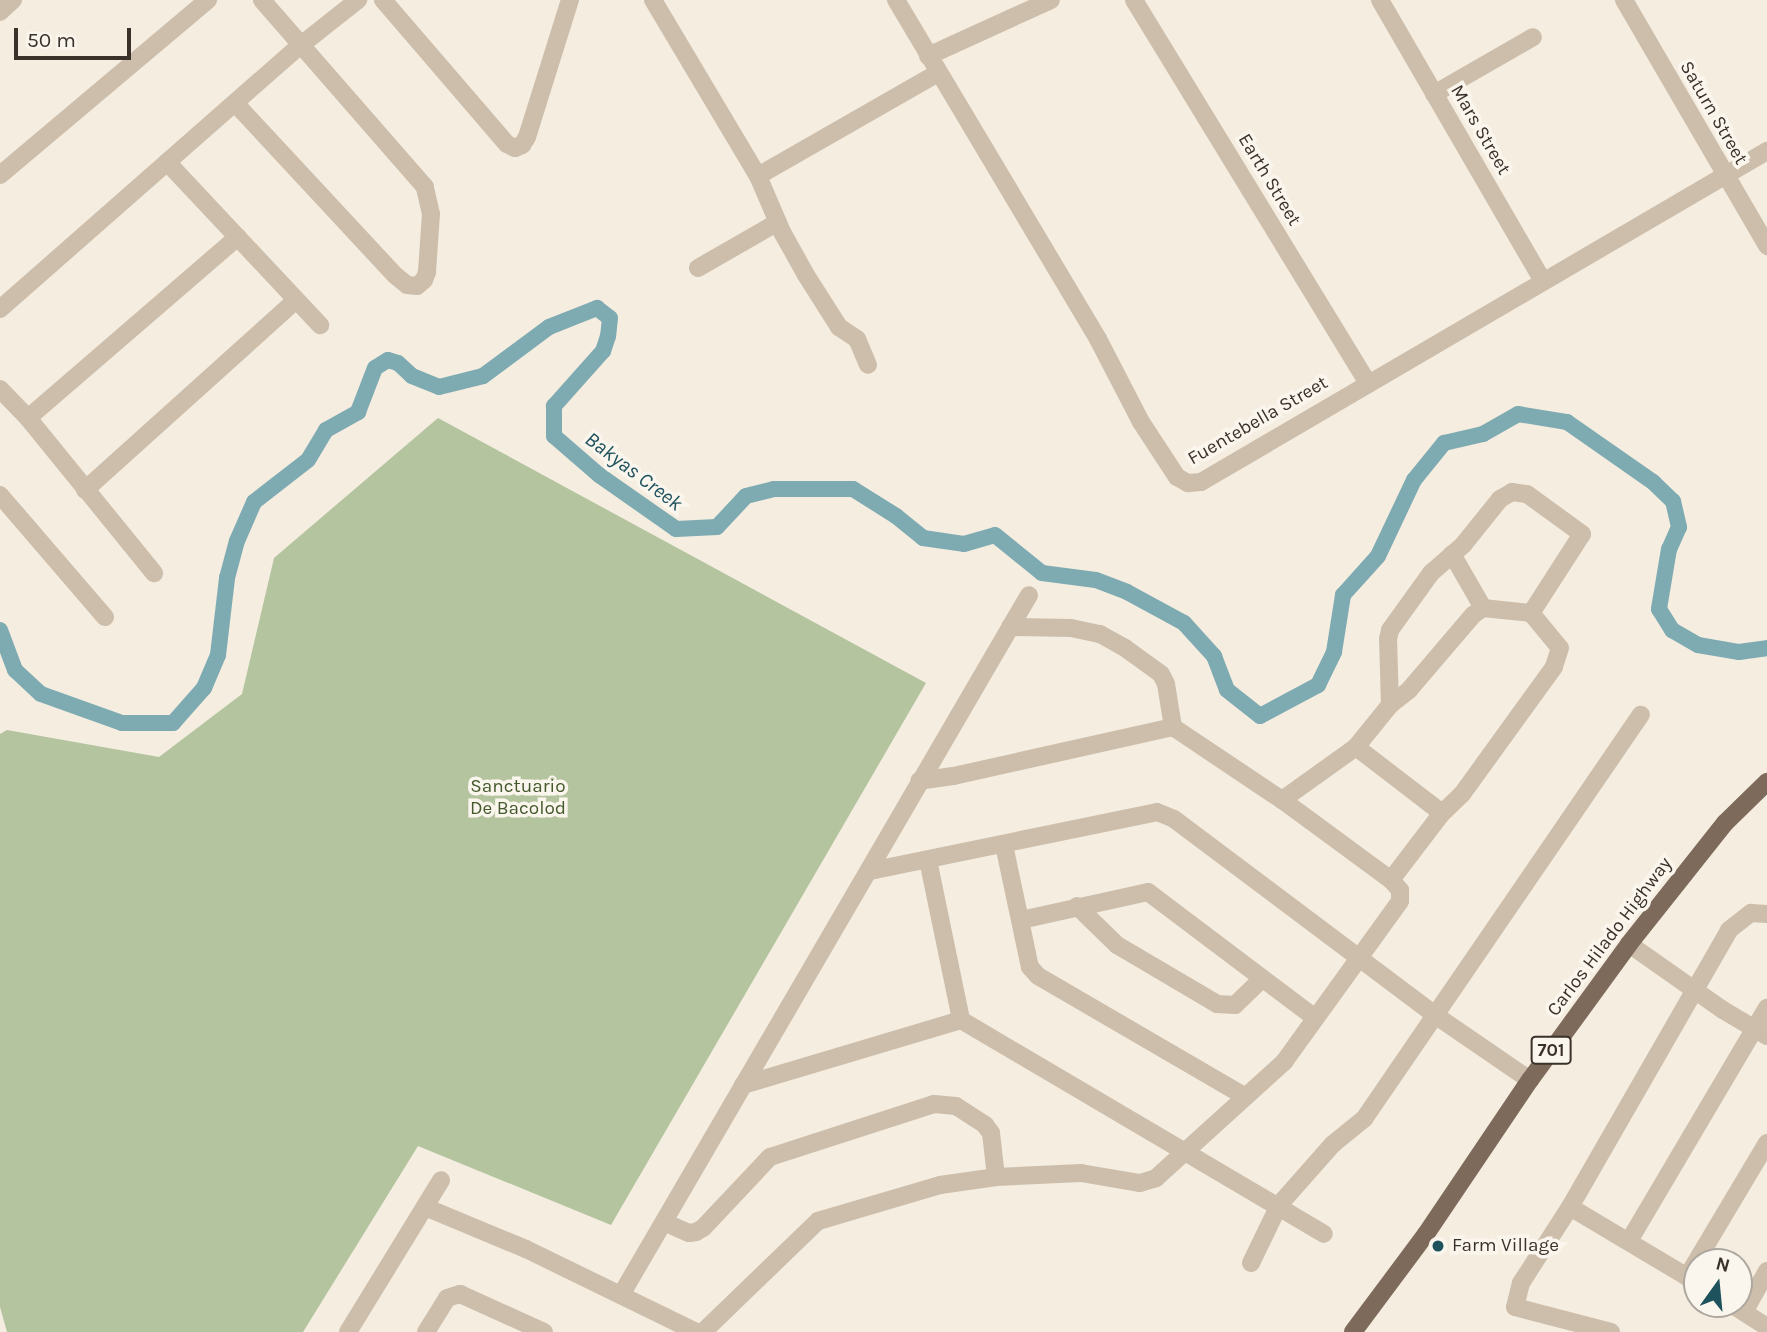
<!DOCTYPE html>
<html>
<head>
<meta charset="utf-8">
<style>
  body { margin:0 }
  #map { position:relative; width:1767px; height:1332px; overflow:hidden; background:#f4ede0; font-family:Karla,sans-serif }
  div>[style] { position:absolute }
  .green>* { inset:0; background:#b3c49f }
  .canal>* { height:16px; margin:-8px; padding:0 8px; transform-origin:8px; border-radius:8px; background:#7eaab2 }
  .minor>* { height:18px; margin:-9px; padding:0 9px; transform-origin:9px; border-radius:9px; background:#cdbeab }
  .tertiary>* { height:18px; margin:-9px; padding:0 9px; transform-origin:9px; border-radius:9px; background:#cdbeab }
  .primary>* { height:18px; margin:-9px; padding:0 9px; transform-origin:9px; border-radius:9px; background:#7d6a5b }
  .dots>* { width:19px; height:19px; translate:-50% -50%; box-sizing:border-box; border:4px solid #fbf6ed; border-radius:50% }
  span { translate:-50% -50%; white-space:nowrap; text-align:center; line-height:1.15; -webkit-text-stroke:7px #fbf6ed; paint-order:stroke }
  .shield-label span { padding:2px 5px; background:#fbf6ed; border:2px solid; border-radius:5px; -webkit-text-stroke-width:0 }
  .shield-label { font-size:18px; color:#3a312a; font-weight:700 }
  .street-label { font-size:19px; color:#3a312a }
  .park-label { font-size:19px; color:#44592d }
  .poi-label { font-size:19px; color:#3a312a }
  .left { translate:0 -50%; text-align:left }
  .water-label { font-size:21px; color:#1e525d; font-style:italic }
  .north { position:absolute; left:1683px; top:1248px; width:70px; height:70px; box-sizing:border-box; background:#fbf6ed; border:2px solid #aea79f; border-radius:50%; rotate:15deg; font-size:19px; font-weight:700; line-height:28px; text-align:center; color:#3a312a }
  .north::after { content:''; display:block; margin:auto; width:24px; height:32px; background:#1e525d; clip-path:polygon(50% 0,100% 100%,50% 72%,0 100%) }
  .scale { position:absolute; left:14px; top:28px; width:117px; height:32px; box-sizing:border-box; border:4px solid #3a312a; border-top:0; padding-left:9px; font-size:21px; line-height:24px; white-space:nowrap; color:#3a312a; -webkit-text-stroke:5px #fbf6ed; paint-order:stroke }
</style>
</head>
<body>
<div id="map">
  <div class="green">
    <i style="clip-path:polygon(438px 418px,926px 683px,611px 1225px,418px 1146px,303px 1332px,7px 1332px,0 1307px,0 734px,7px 730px,159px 757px,242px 694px,274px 558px)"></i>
  </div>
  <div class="canal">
    <i style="left:0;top:630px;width:43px;rotate:69.4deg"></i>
    <i style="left:15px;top:670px;width:35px;rotate:43deg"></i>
    <i style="left:41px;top:694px;width:86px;rotate:19.7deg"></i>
    <i style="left:122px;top:723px;width:51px"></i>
    <i style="left:173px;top:723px;width:47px;rotate:-48.5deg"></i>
    <i style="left:204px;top:688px;width:36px;rotate:-67deg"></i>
    <i style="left:218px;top:655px;width:78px;rotate:-83.3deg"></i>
    <i style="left:227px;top:578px;width:38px;rotate:-75deg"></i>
    <i style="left:237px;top:541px;width:43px;rotate:-66.4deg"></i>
    <i style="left:254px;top:502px;width:68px;rotate:-37.9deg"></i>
    <i style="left:308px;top:460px;width:35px;rotate:-59deg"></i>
    <i style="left:326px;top:430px;width:37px;rotate:-29deg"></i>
    <i style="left:358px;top:412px;width:47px;rotate:-68.9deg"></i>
    <i style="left:375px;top:368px;width:15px;rotate:-32deg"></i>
    <i style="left:388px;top:360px;width:10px;rotate:17deg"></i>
    <i style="left:398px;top:363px;width:19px;rotate:43deg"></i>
    <i style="left:412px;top:376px;width:29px;rotate:22deg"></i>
    <i style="left:439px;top:387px;width:45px;rotate:-14deg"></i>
    <i style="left:483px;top:376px;width:82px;rotate:-36.6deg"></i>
    <i style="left:549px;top:327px;width:52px;rotate:-21.6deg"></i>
    <i style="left:597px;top:308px;width:16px;rotate:38deg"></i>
    <i style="left:610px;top:318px;width:18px;rotate:96deg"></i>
    <i style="left:608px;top:336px;width:16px;rotate:108deg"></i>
    <i style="left:603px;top:351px;width:74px;rotate:131.7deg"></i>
    <i style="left:554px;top:406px;width:30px;rotate:90deg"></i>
    <i style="left:554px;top:436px;width:60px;rotate:40.9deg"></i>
    <i style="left:599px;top:475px;width:94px;rotate:35deg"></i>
    <i style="left:676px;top:529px;width:41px;rotate:-2.8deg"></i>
    <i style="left:717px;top:527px;width:42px;rotate:-46.9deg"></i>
    <i style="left:746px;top:496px;width:29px;rotate:-14deg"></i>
    <i style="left:774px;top:489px;width:79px"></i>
    <i style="left:853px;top:489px;width:51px;rotate:32.1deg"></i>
    <i style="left:896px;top:516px;width:35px;rotate:39deg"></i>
    <i style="left:923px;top:538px;width:41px;rotate:8.3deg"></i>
    <i style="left:964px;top:544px;width:32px;rotate:-16deg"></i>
    <i style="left:995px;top:535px;width:60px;rotate:39deg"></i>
    <i style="left:1042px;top:573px;width:54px;rotate:7.4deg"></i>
    <i style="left:1096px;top:580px;width:33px;rotate:21deg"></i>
    <i style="left:1127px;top:592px;width:65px;rotate:28.5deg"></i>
    <i style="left:1184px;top:623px;width:45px;rotate:47.7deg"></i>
    <i style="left:1214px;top:656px;width:36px;rotate:69deg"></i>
    <i style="left:1227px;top:690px;width:42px;rotate:38.2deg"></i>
    <i style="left:1260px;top:716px;width:66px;rotate:-28.1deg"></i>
    <i style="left:1318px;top:685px;width:37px;rotate:-64deg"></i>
    <i style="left:1334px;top:652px;width:58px;rotate:-81deg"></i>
    <i style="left:1343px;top:595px;width:52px;rotate:-48.1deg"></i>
    <i style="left:1378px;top:556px;width:84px;rotate:-64.7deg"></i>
    <i style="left:1414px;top:480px;width:48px;rotate:-51deg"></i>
    <i style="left:1444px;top:443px;width:40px;rotate:-13deg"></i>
    <i style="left:1483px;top:434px;width:40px;rotate:-29.7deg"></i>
    <i style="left:1518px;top:414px;width:50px;rotate:9.3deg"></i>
    <i style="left:1567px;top:422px;width:105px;rotate:34.9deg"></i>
    <i style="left:1653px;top:482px;width:28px;rotate:44deg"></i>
    <i style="left:1673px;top:501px;width:27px;rotate:77deg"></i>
    <i style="left:1679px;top:527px;width:24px;rotate:114deg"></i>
    <i style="left:1669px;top:549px;width:61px;rotate:99.5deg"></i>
    <i style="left:1659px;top:609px;width:25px;rotate:58deg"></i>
    <i style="left:1672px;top:630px;width:30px;rotate:30deg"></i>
    <i style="left:1698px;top:645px;width:42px;rotate:9.7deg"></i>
    <i style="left:1739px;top:652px;width:28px;rotate:-8deg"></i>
  </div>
  <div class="minor">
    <i style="left:383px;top:0;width:190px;rotate:49.3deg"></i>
    <i style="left:507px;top:144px;width:9px;rotate:27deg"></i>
    <i style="left:515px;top:148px;width:8px;rotate:-23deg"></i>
    <i style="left:522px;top:145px;width:9px;rotate:-58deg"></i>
    <i style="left:527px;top:137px;width:144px;rotate:-72.6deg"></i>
    <i style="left:653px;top:0;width:205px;rotate:59.2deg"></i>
    <i style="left:758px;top:176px;width:61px;rotate:66.8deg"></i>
    <i style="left:782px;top:232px;width:49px;rotate:60.8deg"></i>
    <i style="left:806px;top:275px;width:62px;rotate:57.6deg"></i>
    <i style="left:839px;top:327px;width:22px;rotate:34deg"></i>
    <i style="left:857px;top:339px;width:28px;rotate:67deg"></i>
    <i style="left:1134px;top:0;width:447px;rotate:58.6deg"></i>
    <i style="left:1380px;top:0;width:325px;rotate:59.9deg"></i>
    <i style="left:1624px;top:0;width:285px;rotate:59.8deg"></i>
    <i style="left:0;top:12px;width:18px;rotate:-43deg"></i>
    <i style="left:928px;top:56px;width:135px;rotate:-24.5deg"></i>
    <i style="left:1434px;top:94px;width:114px;rotate:-29.9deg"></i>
    <i style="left:235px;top:103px;width:236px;rotate:47.1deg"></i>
    <i style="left:396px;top:276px;width:14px;rotate:39deg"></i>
    <i style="left:407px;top:285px;width:10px;rotate:6deg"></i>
    <i style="left:417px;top:286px;width:9px;rotate:-41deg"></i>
    <i style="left:424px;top:280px;width:9px;rotate:-69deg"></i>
    <i style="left:427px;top:272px;width:58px;rotate:-86.1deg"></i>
    <i style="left:431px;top:214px;width:28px;rotate:-103deg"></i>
    <i style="left:425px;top:187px;width:248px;rotate:-131.1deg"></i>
    <i style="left:167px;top:162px;width:224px;rotate:46.8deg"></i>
    <i style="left:0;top:175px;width:272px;rotate:-40.1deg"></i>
    <i style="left:758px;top:176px;width:207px;rotate:-29.8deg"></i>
    <i style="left:698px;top:268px;width:92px;rotate:-29.9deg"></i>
    <i style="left:0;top:309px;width:400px;rotate:-41.3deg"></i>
    <i style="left:301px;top:45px;width:73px;rotate:-38.3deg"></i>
    <i style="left:0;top:389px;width:40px;rotate:46deg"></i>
    <i style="left:28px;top:418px;width:200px;rotate:50.9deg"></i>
    <i style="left:28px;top:418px;width:277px;rotate:-40.8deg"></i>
    <i style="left:85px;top:490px;width:283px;rotate:-42deg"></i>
    <i style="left:0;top:495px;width:161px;rotate:49.3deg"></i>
    <i style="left:1452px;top:554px;width:62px;rotate:60.1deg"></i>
    <i style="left:1010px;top:627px;width:61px;rotate:0.9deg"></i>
    <i style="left:1071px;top:628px;width:30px;rotate:12deg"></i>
    <i style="left:1100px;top:634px;width:29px;rotate:29deg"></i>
    <i style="left:1125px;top:648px;width:44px;rotate:35.8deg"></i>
    <i style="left:1161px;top:674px;width:11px;rotate:63deg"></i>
    <i style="left:1166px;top:684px;width:44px;rotate:80.8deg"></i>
    <i style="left:1390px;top:705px;width:66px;rotate:-91.7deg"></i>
    <i style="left:1388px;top:639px;width:9px;rotate:-77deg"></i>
    <i style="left:1390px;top:630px;width:70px;rotate:-54.3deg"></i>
    <i style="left:1431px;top:573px;width:43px;rotate:-41.2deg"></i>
    <i style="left:1463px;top:545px;width:59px;rotate:-51.2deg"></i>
    <i style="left:1500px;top:499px;width:14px;rotate:-30deg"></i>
    <i style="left:1512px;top:492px;width:15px;rotate:8deg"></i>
    <i style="left:1527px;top:494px;width:68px;rotate:36deg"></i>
    <i style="left:1582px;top:534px;width:94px;rotate:122.8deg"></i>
    <i style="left:1356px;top:747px;width:108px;rotate:37.5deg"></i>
    <i style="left:1282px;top:800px;width:91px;rotate:-35.6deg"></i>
    <i style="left:1356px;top:747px;width:54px;rotate:-51deg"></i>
    <i style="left:1390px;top:705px;width:24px;rotate:-38deg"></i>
    <i style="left:1409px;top:690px;width:99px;rotate:-49.5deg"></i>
    <i style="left:1473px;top:615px;width:12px;rotate:-35deg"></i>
    <i style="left:1483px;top:608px;width:48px;rotate:5.9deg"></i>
    <i style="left:1531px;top:613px;width:45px;rotate:50.4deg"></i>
    <i style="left:1560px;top:648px;width:20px;rotate:108deg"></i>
    <i style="left:1554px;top:667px;width:157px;rotate:125.9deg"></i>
    <i style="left:1462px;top:794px;width:28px;rotate:136deg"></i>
    <i style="left:1442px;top:813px;width:84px;rotate:127.3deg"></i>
    <i style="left:1004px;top:845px;width:125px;rotate:78deg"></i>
    <i style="left:1030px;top:967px;width:12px;rotate:48deg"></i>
    <i style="left:1038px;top:976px;width:238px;rotate:30.2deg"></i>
    <i style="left:928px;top:860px;width:163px;rotate:78.3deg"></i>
    <i style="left:870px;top:871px;width:293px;rotate:-11.6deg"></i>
    <i style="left:1157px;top:812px;width:18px;rotate:22deg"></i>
    <i style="left:1174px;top:819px;width:326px;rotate:36.9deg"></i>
    <i style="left:1435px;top:1015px;width:115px;rotate:34.4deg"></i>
    <i style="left:1077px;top:906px;width:56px;rotate:44.3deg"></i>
    <i style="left:1117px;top:945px;width:116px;rotate:30.5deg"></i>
    <i style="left:1217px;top:1004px;width:18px;rotate:3deg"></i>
    <i style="left:1235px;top:1005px;width:37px;rotate:-44deg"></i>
    <i style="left:1021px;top:920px;width:130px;rotate:-12.4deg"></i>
    <i style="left:1148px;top:892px;width:208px;rotate:37deg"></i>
    <i style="left:1629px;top:944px;width:115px;rotate:35.1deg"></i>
    <i style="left:1723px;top:1010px;width:51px;rotate:30.6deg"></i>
    <i style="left:743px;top:1085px;width:227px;rotate:-16.6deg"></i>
    <i style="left:961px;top:1020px;width:421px;rotate:30.5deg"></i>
    <i style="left:425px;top:1207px;width:109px;rotate:22.6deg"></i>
    <i style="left:526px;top:1249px;width:189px;rotate:26deg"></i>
    <i style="left:1570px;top:1207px;width:147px;rotate:30.8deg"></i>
    <i style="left:664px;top:1222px;width:27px;rotate:24deg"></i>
    <i style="left:689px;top:1233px;width:7px;rotate:-8deg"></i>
    <i style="left:696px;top:1232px;width:8px;rotate:-30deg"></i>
    <i style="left:703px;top:1228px;width:98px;rotate:-46.7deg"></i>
    <i style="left:770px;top:1157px;width:172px;rotate:-17.9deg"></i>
    <i style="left:934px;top:1104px;width:22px;rotate:5deg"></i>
    <i style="left:956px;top:1106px;width:35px;rotate:33deg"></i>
    <i style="left:985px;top:1125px;width:10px;rotate:53deg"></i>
    <i style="left:991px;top:1133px;width:44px;rotate:83.5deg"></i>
    <i style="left:1629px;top:1241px;width:271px;rotate:-59.4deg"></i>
    <i style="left:1251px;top:1263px;width:64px;rotate:-64.2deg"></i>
    <i style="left:1279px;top:1205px;width:81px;rotate:-48.5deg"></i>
    <i style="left:1333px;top:1144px;width:40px;rotate:-39deg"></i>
    <i style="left:1364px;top:1119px;width:490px;rotate:-55.6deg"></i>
    <i style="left:1687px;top:1277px;width:156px;rotate:-59.2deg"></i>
    <i style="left:621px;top:1295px;width:810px;rotate:-59.76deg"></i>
    <i style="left:1731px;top:1304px;width:43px;rotate:32.6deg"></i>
    <i style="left:1744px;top:1312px;width:47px;rotate:-60.7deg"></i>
    <i style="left:348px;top:1332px;width:178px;rotate:-58.5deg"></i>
    <i style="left:426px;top:1332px;width:40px;rotate:-58deg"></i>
    <i style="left:447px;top:1298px;width:14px;rotate:-17deg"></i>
    <i style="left:460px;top:1294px;width:92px;rotate:24.3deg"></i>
    <i style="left:703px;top:1332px;width:160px;rotate:-44deg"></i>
    <i style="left:818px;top:1221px;width:127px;rotate:-16.4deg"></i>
    <i style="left:940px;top:1185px;width:57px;rotate:-8.1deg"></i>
    <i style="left:996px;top:1177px;width:85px;rotate:-2.7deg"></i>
    <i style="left:1081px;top:1173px;width:60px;rotate:9.6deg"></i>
    <i style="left:1140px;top:1183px;width:17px;rotate:-17deg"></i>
    <i style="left:1156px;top:1178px;width:173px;rotate:-42.2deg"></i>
    <i style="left:1284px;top:1062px;width:198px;rotate:-54.2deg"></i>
    <i style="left:1400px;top:901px;width:11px;rotate:-90deg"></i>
    <i style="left:1400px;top:890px;width:13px;rotate:-132deg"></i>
    <i style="left:1391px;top:880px;width:135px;rotate:-143.7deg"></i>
    <i style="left:1282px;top:800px;width:131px;rotate:-146.2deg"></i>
    <i style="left:1173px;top:727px;width:225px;rotate:167.4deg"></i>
    <i style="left:953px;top:776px;width:34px;rotate:172deg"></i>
    <i style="left:1611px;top:1332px;width:99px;rotate:-165.4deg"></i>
    <i style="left:1515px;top:1307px;width:25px;rotate:-76deg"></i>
    <i style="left:1521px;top:1283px;width:90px;rotate:-57.2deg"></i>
    <i style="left:1570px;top:1207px;width:319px;rotate:-60.1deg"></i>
    <i style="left:1729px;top:930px;width:28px;rotate:-38deg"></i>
    <i style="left:1751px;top:913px;width:16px;rotate:4deg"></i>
  </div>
  <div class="tertiary">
    <i style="left:896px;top:0;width:395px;rotate:59.2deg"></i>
    <i style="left:1098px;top:339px;width:93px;rotate:62.6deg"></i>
    <i style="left:1141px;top:422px;width:66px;rotate:56.8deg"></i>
    <i style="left:1177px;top:477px;width:13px;rotate:29deg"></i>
    <i style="left:1188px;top:483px;width:13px;rotate:-4deg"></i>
    <i style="left:1201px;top:482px;width:656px;rotate:-30.32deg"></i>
  </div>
  <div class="primary">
    <i style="left:1353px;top:1332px;width:122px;rotate:-53.3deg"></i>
    <i style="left:1426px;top:1234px;width:186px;rotate:-56deg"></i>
    <i style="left:1530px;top:1080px;width:168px;rotate:-53.9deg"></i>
    <i style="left:1629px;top:944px;width:154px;rotate:-51.6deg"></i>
    <i style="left:1725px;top:823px;width:59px;rotate:-44.3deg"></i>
  </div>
  <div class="dots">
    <i style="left:1438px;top:1246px;background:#1e525d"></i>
  </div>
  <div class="shield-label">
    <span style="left:1551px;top:1050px">701</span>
  </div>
  <div class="street-label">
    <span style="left:1713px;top:113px;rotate:60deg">Saturn Street</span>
    <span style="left:1480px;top:130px;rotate:60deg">Mars Street</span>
    <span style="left:1269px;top:180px;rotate:59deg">Earth Street</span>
    <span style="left:1258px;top:421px;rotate:-30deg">Fuentebella Street</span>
    <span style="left:1610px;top:937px;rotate:-53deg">Carlos Hilado Highway</span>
  </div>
  <div class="park-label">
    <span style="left:518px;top:798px">Sanctuario<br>De Bacolod</span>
  </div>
  <div class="poi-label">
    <span class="left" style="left:1452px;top:1246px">Farm Village</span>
  </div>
  <div class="water-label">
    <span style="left:634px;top:471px;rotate:37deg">Bakyas Creek</span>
  </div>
  <div class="north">N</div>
  <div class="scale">50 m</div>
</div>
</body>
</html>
